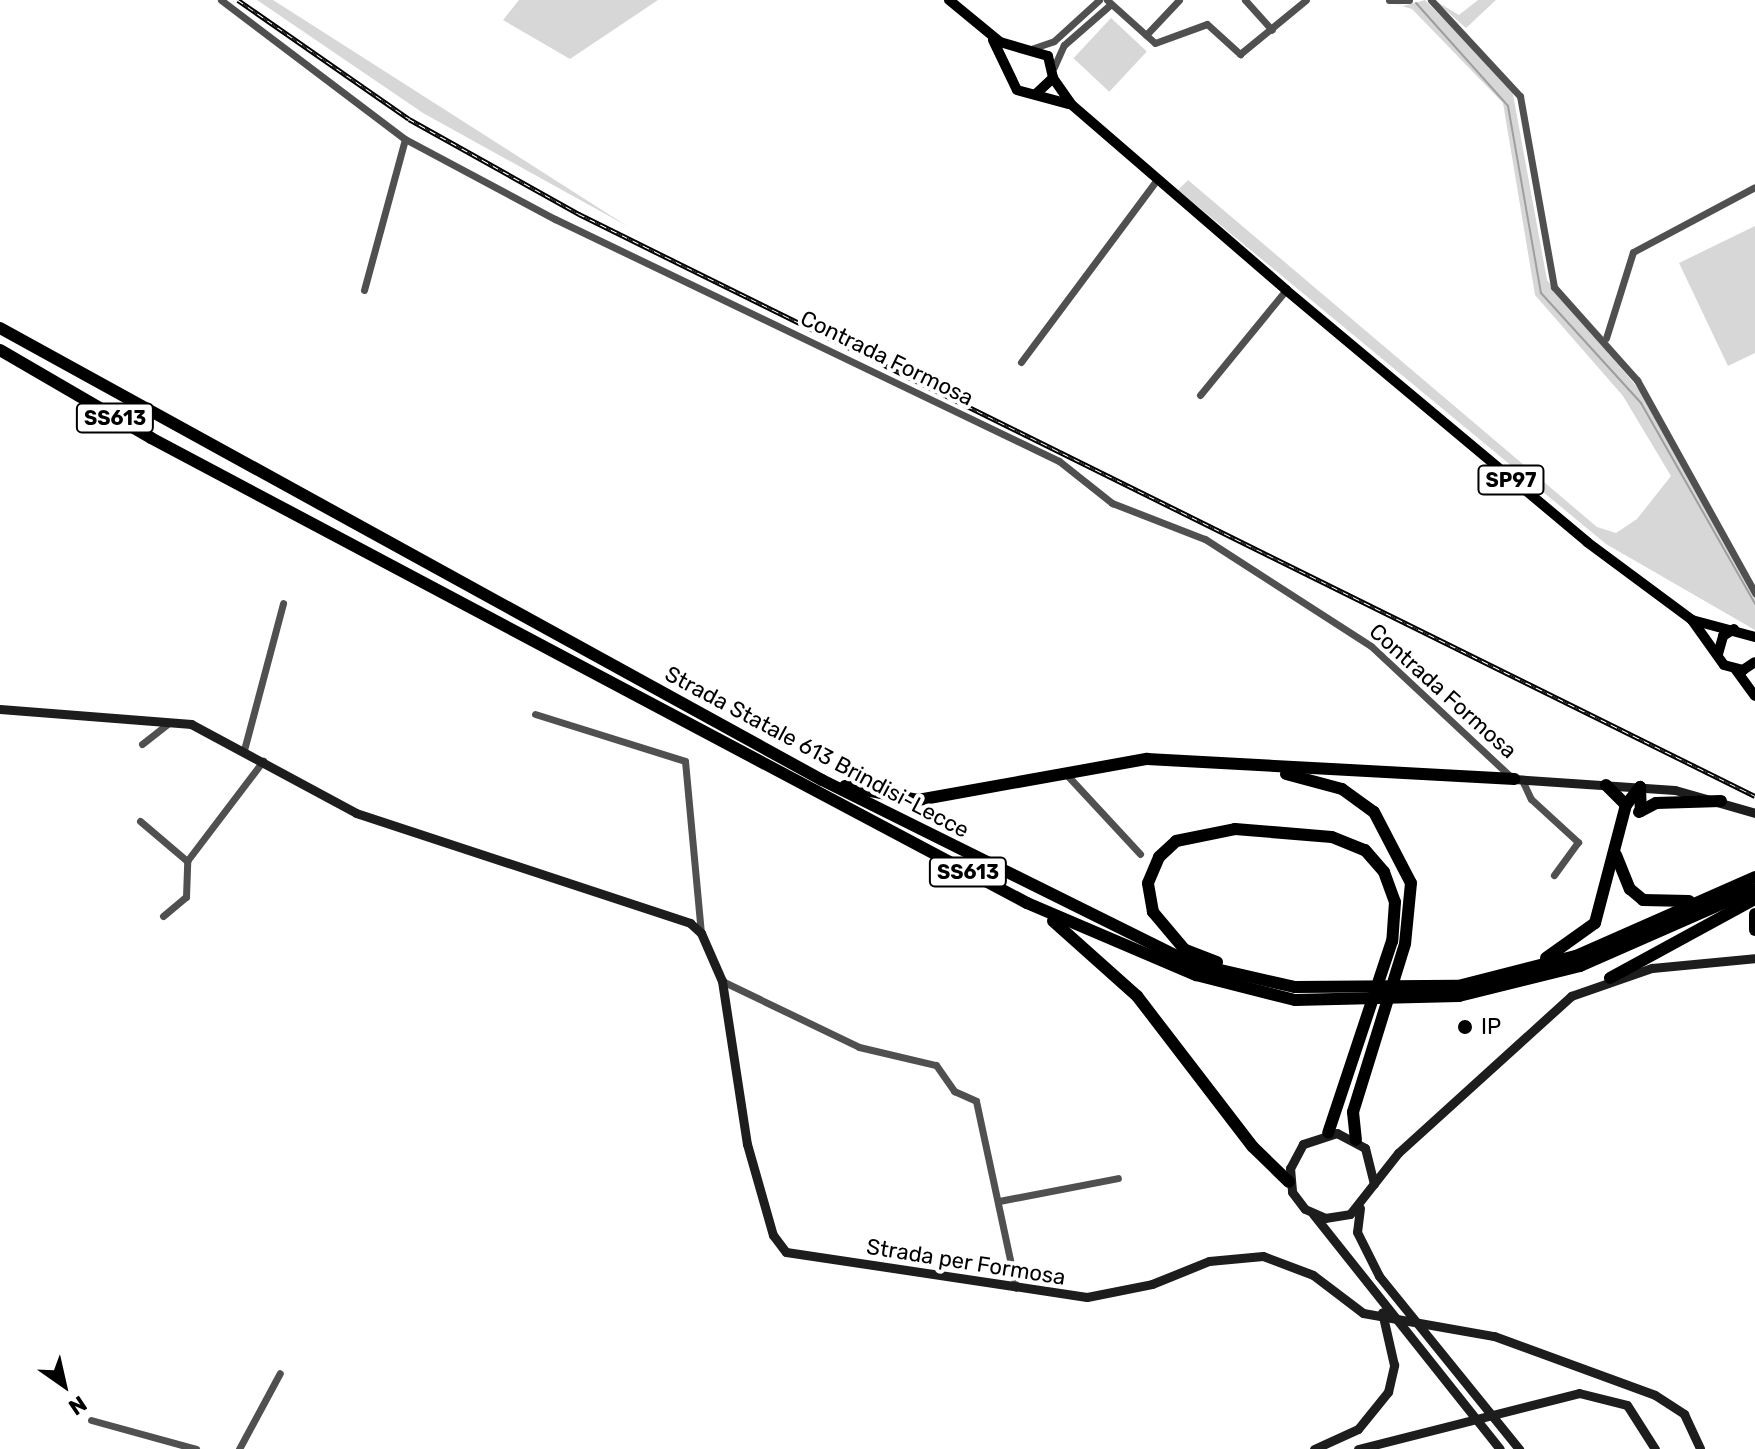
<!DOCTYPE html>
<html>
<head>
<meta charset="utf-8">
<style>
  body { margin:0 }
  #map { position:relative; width:1755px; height:1449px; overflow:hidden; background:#fff; font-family:Rubik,sans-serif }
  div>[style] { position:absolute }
  .green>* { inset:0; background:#d7d7d7; transform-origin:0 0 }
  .stream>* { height:2px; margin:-1px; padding:0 1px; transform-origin:1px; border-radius:1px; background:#9e9e9e }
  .street>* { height:7px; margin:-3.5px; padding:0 3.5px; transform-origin:3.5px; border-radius:3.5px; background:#505050 }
  .secondary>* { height:9px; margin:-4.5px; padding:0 4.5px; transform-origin:4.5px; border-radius:4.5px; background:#1d1d1d }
  .primary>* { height:10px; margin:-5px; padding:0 5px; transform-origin:5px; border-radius:5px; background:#000 }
  .highway>* { height:12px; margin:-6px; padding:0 6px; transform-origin:6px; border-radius:6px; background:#000 }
  .rail>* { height:5px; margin-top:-2.5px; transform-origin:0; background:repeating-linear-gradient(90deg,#fff 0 6px,#000 0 12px); box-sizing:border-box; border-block:2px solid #000 }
  .dots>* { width:22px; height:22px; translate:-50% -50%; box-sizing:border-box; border:4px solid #fff; border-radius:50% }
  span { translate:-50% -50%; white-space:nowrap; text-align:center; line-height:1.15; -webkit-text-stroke:8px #fff; paint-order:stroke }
  .shield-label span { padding:2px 6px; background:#fff; border:2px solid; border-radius:6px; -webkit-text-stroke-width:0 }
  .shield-label { font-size:20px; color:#000; font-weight:700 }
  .street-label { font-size:22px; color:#000 }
  .poi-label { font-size:22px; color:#000 }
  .left { translate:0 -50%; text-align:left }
  .north { position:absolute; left:24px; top:1345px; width:80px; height:80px; -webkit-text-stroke:6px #fff; paint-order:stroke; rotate:146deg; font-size:22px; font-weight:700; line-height:32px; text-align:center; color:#000 }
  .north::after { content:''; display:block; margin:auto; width:28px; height:36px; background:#000; clip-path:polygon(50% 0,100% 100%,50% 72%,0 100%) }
</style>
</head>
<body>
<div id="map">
  <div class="green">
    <i style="clip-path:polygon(257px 0,273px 0,627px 226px,423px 113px)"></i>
    <i style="clip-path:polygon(519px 0,658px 0,570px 59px,503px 20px)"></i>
    <i style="clip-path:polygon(1381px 0,1403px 6px,1425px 0,1512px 89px,1547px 280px,1642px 393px,1755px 596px,1755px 630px,1606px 544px,1178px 190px,1188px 180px,1597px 527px,1616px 533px,1637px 519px,1671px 476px,1623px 396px,1535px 295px,1503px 103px,1412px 9px)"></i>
    <i style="clip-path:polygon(1434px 0,1459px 15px,1478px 0,1496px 0,1466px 28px)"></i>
    <i style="left:1111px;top:18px;width:49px;height:55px;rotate:43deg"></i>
    <i style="clip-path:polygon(1755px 226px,1755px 353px,1728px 366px,1679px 263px)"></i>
  </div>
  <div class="stream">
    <i style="left:1416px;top:3px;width:138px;rotate:48.2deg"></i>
    <i style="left:1508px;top:106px;width:190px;rotate:80deg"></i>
    <i style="left:1541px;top:293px;width:149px;rotate:47.7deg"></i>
    <i style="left:1641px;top:403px;width:231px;rotate:60.4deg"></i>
  </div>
  <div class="street">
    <i style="left:221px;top:0;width:231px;rotate:37.1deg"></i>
    <i style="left:405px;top:139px;width:170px;rotate:28.1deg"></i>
    <i style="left:555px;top:219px;width:559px;rotate:25.65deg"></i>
    <i style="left:1059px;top:461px;width:68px;rotate:38.4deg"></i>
    <i style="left:1112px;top:503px;width:100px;rotate:21.2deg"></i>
    <i style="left:1205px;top:539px;width:197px;rotate:32.8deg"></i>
    <i style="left:1371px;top:646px;width:193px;rotate:43.1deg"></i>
    <i style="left:1107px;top:0;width:64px;rotate:41.9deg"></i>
    <i style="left:1155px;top:43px;width:55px;rotate:-20.1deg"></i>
    <i style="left:1207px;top:24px;width:45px;rotate:42.3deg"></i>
    <i style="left:1240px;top:54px;width:85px;rotate:-39.3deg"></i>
    <i style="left:1245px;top:0;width:40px;rotate:48deg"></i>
    <i style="left:1389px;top:0;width:20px"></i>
    <i style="left:1431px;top:0;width:131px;rotate:47.2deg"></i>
    <i style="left:1520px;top:96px;width:194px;rotate:79.9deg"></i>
    <i style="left:1554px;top:287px;width:125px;rotate:48.3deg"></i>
    <i style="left:1637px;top:380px;width:244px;rotate:61deg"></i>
    <i style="left:1146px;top:35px;width:48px;rotate:-46.7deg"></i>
    <i style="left:1031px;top:49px;width:24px;rotate:-19deg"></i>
    <i style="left:1054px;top:41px;width:61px;rotate:-42.3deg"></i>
    <i style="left:1054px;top:67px;width:24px;rotate:-66deg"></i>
    <i style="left:1064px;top:45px;width:62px;rotate:-41.1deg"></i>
    <i style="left:364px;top:290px;width:156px;rotate:-74.8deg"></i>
    <i style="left:1606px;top:338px;width:90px;rotate:-72.6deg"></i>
    <i style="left:1633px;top:252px;width:138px;rotate:-28deg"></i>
    <i style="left:1021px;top:362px;width:229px;rotate:-53.3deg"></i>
    <i style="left:1200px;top:395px;width:136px;rotate:-50.7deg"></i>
    <i style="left:535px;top:714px;width:157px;rotate:17.4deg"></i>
    <i style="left:685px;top:761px;width:173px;rotate:84.7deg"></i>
    <i style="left:142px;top:744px;width:34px;rotate:-38deg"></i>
    <i style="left:244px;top:750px;width:152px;rotate:-75.1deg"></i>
    <i style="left:1066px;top:774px;width:109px;rotate:47.2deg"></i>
    <i style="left:1522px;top:780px;width:21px;rotate:65deg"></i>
    <i style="left:1531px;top:799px;width:64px;rotate:42.5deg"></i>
    <i style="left:1578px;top:842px;width:41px;rotate:126deg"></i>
    <i style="left:140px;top:821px;width:62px;rotate:40.4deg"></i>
    <i style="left:163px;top:916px;width:30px;rotate:-40deg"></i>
    <i style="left:186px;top:897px;width:36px;rotate:-88deg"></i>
    <i style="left:187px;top:861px;width:126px;rotate:-52.8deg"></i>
    <i style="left:722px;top:981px;width:152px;rotate:25.7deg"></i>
    <i style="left:859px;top:1047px;width:79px;rotate:13.2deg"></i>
    <i style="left:936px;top:1065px;width:32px;rotate:55deg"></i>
    <i style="left:954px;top:1091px;width:24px;rotate:24deg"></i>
    <i style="left:976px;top:1101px;width:191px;rotate:77.9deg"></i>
    <i style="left:999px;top:1201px;width:121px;rotate:-10.9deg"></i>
    <i style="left:91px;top:1420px;width:109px;rotate:15.4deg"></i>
    <i style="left:239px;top:1449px;width:86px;rotate:-61.7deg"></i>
  </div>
  <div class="secondary">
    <i style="left:0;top:709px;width:192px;rotate:4.5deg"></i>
    <i style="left:191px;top:724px;width:187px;rotate:28.3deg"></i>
    <i style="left:356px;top:813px;width:352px;rotate:18.2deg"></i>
    <i style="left:690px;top:923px;width:15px;rotate:42deg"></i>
    <i style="left:701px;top:933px;width:52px;rotate:66.4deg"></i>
    <i style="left:722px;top:981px;width:165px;rotate:81.3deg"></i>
    <i style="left:747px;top:1144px;width:95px;rotate:74.1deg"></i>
    <i style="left:773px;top:1235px;width:21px;rotate:53deg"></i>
    <i style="left:786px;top:1252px;width:304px;rotate:8.5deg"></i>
    <i style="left:1087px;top:1297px;width:66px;rotate:-11.3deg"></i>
    <i style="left:1152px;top:1284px;width:61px;rotate:-22deg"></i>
    <i style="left:1209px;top:1261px;width:54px;rotate:-5.3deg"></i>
    <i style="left:1263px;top:1256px;width:53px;rotate:20.8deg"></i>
    <i style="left:1313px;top:1275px;width:63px;rotate:37.2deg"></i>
    <i style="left:1363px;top:1313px;width:133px;rotate:10deg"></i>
    <i style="left:1494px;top:1336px;width:171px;rotate:20.1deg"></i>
    <i style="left:1655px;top:1395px;width:35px;rotate:33deg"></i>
    <i style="left:1684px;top:1414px;width:38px;rotate:65deg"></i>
    <i style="left:1514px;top:779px;width:161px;rotate:3.9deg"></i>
    <i style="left:1675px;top:790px;width:83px;rotate:16deg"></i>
    <i style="left:1374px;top:1184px;width:37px;rotate:-104deg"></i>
    <i style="left:1365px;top:1148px;width:32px;rotate:-152deg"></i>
    <i style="left:1337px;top:1133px;width:36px;rotate:162deg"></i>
    <i style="left:1303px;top:1144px;width:27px;rotate:118deg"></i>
    <i style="left:1290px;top:1168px;width:24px;rotate:85deg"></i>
    <i style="left:1292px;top:1192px;width:21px;rotate:53deg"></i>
    <i style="left:1305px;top:1209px;width:22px;rotate:24deg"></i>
    <i style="left:1325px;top:1218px;width:25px;rotate:-9deg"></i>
    <i style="left:1350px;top:1214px;width:78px;rotate:-51.8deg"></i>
    <i style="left:1398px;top:1153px;width:234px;rotate:-42.2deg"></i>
    <i style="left:1571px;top:996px;width:86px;rotate:-19.1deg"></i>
    <i style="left:1652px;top:968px;width:103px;rotate:-5.5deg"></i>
    <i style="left:1360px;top:1208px;width:24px;rotate:97deg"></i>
    <i style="left:1357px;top:1232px;width:49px;rotate:63.4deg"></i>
    <i style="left:1379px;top:1276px;width:223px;rotate:51deg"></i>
    <i style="left:1313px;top:1214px;width:300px;rotate:51.5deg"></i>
    <i style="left:1314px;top:1449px;width:48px;rotate:-24.4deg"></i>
    <i style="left:1358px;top:1429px;width:48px;rotate:-51deg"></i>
    <i style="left:1388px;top:1392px;width:28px;rotate:-77deg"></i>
    <i style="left:1394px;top:1365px;width:54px;rotate:-102.8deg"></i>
    <i style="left:1358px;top:1449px;width:228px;rotate:-14.2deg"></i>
    <i style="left:1579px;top:1393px;width:49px;rotate:14deg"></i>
    <i style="left:1627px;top:1405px;width:52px;rotate:57.5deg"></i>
  </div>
  <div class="primary">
    <i style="left:949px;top:0;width:66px;rotate:39.5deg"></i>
    <i style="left:1000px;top:42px;width:50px;rotate:16.3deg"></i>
    <i style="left:1048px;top:56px;width:23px;rotate:77deg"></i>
    <i style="left:1053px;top:78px;width:23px;rotate:137deg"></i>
    <i style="left:993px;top:40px;width:55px;rotate:64.4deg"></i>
    <i style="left:1017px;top:90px;width:54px;rotate:15.1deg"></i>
    <i style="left:1053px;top:78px;width:33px;rotate:55deg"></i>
    <i style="left:1072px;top:105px;width:283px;rotate:40.8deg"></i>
    <i style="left:1286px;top:290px;width:393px;rotate:39.9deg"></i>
    <i style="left:1587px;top:542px;width:131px;rotate:36.6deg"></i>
    <i style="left:1692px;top:620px;width:55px;rotate:54.6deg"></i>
    <i style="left:1724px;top:665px;width:20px;rotate:15deg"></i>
    <i style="left:1743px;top:670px;width:14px;rotate:-34deg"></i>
    <i style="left:1692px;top:620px;width:65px;rotate:15.1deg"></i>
    <i style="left:1718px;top:654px;width:19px;rotate:-74deg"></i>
    <i style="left:1723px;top:636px;width:13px;rotate:-32deg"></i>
    <i style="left:1736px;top:670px;width:32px;rotate:54deg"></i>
  </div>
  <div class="highway">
    <i style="left:0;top:328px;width:938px;rotate:28.81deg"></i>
    <i style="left:822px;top:780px;width:411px;rotate:26.4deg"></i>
    <i style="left:1190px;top:963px;width:108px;rotate:12.9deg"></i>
    <i style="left:1295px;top:987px;width:163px;rotate:-0.4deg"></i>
    <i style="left:1458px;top:986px;width:122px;rotate:-14.3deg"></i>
    <i style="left:1576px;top:956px;width:196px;rotate:-23.8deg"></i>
    <i style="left:0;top:350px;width:175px;rotate:30.2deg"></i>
    <i style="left:151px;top:438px;width:992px;rotate:27.96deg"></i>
    <i style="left:1027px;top:903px;width:184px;rotate:23.1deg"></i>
    <i style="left:1196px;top:975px;width:102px;rotate:14.2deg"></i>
    <i style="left:1295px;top:1000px;width:164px;rotate:-1.4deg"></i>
    <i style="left:1459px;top:996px;width:125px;rotate:-13.9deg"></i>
    <i style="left:1580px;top:966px;width:191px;rotate:-23.7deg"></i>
    <i style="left:1286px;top:774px;width:58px;rotate:15deg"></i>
    <i style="left:1342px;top:789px;width:39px;rotate:36deg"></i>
    <i style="left:1374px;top:812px;width:80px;rotate:62.5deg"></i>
    <i style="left:1411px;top:883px;width:61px;rotate:95.6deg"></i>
    <i style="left:1405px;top:944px;width:176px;rotate:107.2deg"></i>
    <i style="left:1353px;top:1112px;width:28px;rotate:84deg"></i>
    <i style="left:1606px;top:785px;width:28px;rotate:45deg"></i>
    <i style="left:845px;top:786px;width:74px;rotate:10.9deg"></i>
    <i style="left:918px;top:800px;width:233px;rotate:-10.2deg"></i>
    <i style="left:1147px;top:759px;width:368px;rotate:3.1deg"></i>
    <i style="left:1639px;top:812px;width:19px;rotate:-28deg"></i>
    <i style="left:1656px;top:803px;width:65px;rotate:-1.8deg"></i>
    <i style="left:1616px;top:855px;width:37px;rotate:68deg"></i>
    <i style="left:1630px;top:889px;width:17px;rotate:40deg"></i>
    <i style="left:1643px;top:900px;width:46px;rotate:1.2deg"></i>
    <i style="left:1755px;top:914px;width:16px;rotate:90deg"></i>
    <i style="left:1053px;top:921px;width:113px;rotate:41.8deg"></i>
    <i style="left:1137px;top:996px;width:190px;rotate:52.5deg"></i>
    <i style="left:1253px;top:1147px;width:50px;rotate:44.2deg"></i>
    <i style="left:1546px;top:958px;width:60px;rotate:-35.5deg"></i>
    <i style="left:1595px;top:923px;width:122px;rotate:-75.3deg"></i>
    <i style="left:1626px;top:805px;width:23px;rotate:-52deg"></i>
    <i style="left:1640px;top:787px;width:24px;rotate:88deg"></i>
    <i style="left:1217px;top:962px;width:34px;rotate:-159deg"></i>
    <i style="left:1185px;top:950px;width:50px;rotate:-130.1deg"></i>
    <i style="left:1153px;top:912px;width:29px;rotate:-100deg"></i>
    <i style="left:1148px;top:883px;width:28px;rotate:-67deg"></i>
    <i style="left:1159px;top:857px;width:23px;rotate:-43deg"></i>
    <i style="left:1176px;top:841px;width:60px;rotate:-11.5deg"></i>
    <i style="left:1235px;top:829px;width:97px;rotate:4.7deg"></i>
    <i style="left:1332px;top:837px;width:35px;rotate:22deg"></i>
    <i style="left:1365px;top:850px;width:29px;rotate:49deg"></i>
    <i style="left:1384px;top:872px;width:32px;rotate:70deg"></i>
    <i style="left:1395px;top:902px;width:39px;rotate:94deg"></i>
    <i style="left:1392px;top:941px;width:202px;rotate:108.4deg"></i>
    <i style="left:1610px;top:978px;width:165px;rotate:-28.6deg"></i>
  </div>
  <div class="rail">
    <i style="left:238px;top:0;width:208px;rotate:34.8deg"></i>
    <i style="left:409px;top:119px;width:195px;rotate:29.2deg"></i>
    <i style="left:579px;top:214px;width:1312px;rotate:26.33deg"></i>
  </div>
  <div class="dots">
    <i style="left:1465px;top:1027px;background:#000"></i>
  </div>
  <div class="shield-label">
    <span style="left:115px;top:418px">SS613</span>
    <span style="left:1511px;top:480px">SP97</span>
    <span style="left:968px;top:872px">SS613</span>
  </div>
  <div class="street-label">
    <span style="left:887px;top:358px;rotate:26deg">Contrada Formosa</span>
    <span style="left:1443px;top:691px;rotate:42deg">Contrada Formosa</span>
    <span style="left:817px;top:752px;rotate:28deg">Strada Statale 613 Brindisi-Lecce</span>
    <span style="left:966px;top:1262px;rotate:9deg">Strada per Formosa</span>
  </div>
  <div class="poi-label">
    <span class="left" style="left:1481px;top:1027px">IP</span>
  </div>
  <div class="north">N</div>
</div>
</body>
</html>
